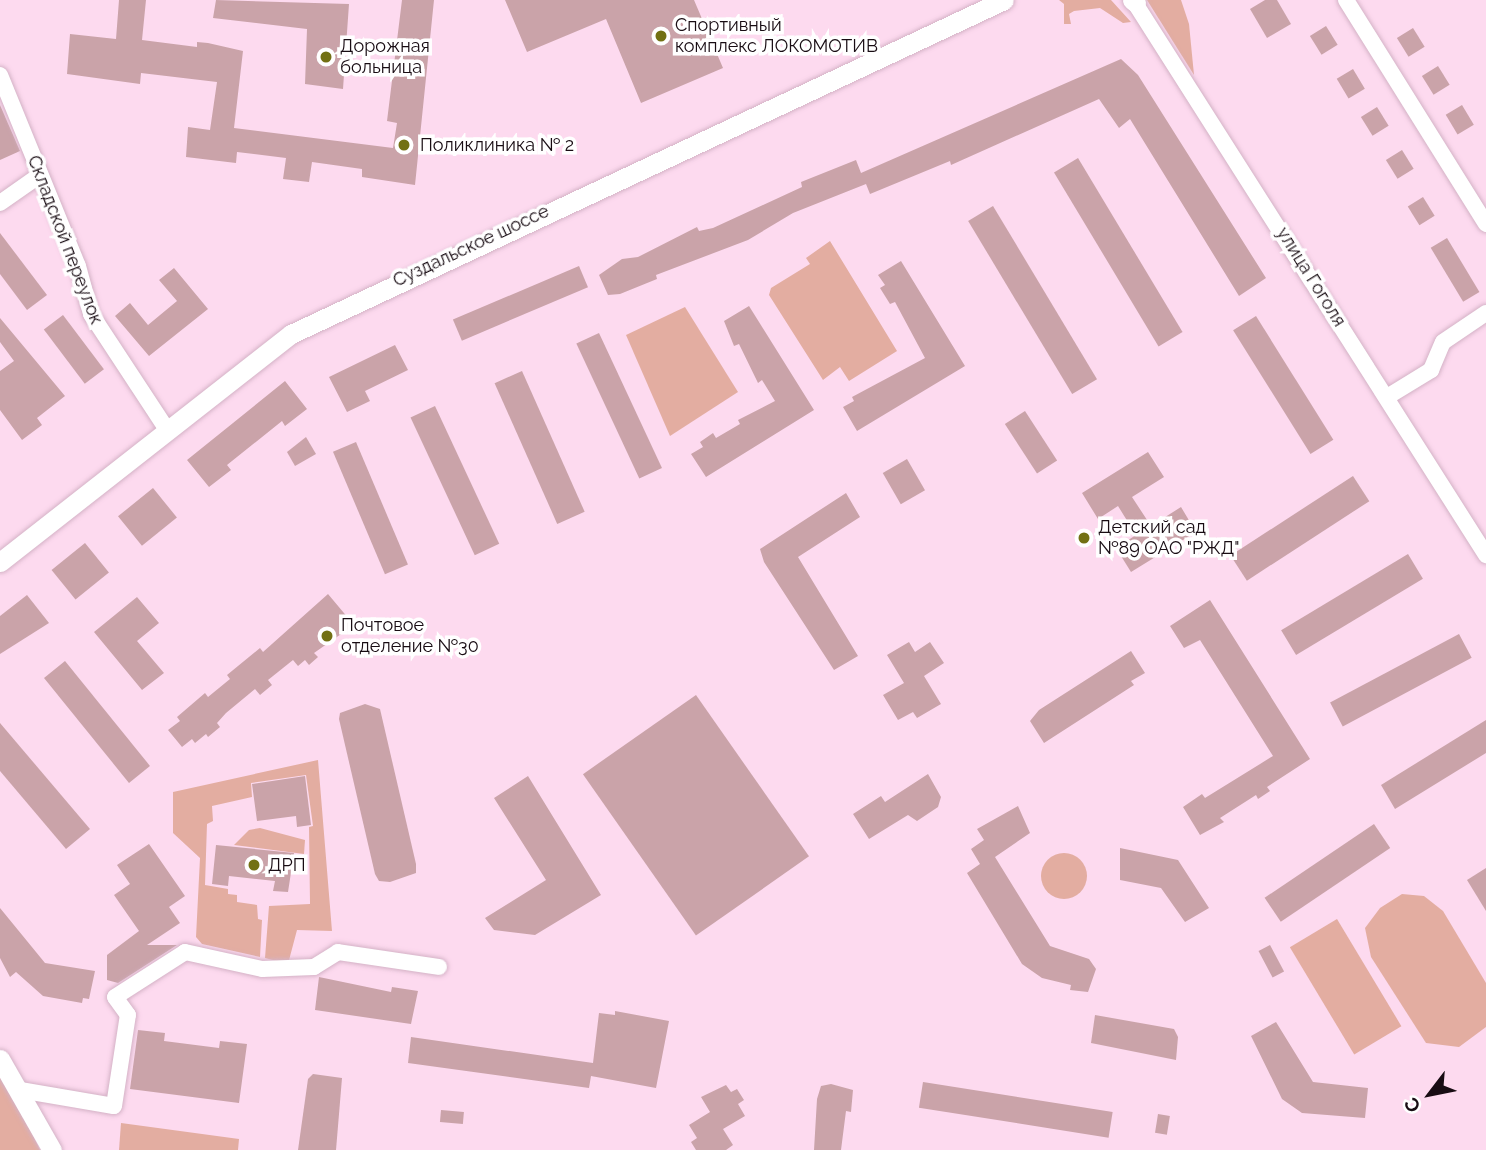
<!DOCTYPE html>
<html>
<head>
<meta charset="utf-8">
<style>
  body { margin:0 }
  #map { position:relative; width:1486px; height:1150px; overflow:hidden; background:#fddaef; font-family:Raleway,sans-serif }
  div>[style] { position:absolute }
  .green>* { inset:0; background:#e3ada1; transform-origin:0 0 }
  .round { border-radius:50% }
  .building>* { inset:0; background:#caa3a9; transform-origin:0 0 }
  .roads { filter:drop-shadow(0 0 2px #d4b2c6) drop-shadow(0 0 2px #d4b2c6) }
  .minor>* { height:16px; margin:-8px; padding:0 8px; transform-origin:8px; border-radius:8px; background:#fff }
  .major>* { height:19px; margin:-9.5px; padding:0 9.5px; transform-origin:9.5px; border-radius:9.5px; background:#fff }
  .dots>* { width:19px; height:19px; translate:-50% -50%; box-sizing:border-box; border:4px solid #fff; border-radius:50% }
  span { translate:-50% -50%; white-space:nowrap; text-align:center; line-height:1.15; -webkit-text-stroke:7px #fff; paint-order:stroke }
  .poi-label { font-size:18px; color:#180c13 }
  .left { translate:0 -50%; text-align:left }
  .street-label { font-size:18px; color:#180c13 }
  .north { position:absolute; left:1395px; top:1059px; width:70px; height:70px; -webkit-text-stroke:5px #fff; paint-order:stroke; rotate:238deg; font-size:19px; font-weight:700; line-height:28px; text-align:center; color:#180c13 }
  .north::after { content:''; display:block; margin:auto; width:24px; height:32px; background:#180c13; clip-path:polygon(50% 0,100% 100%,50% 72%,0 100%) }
</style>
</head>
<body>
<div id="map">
  <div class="green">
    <i style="clip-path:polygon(1059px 0,1111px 0,1131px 22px,1123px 23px,1100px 8px,1074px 11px,1069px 14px,1071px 24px,1064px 24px,1064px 4px)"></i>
    <i style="clip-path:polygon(1147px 0,1181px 0,1189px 24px,1194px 75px)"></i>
    <i style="clip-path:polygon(830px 241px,897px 351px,849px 381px,840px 367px,823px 380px,769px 295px,771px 288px,810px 264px,806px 258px)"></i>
    <i style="clip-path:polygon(685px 307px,738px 392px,670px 436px,626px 335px)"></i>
    <i style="clip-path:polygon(318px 760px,332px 931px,297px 930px,288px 964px,265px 958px,269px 906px,310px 904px,309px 827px,313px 826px,306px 775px,251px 783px,252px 797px,212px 806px,213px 821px,207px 824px,205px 885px,228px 889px,228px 894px,237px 895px,237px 902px,257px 905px,258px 919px,262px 920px,260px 957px,202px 944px,196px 937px,200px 858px,173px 833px,173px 792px)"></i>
    <i style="clip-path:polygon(260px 828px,305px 840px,304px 854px,234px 845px,249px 830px)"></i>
    <i class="round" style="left:1041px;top:853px;width:46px;height:46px"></i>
    <i style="clip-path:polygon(1402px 894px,1424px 896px,1443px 911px,1486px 983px,1486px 1027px,1459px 1047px,1426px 1043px,1371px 957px,1365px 928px,1380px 908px)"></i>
    <i style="left:1337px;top:919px;width:125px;height:55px;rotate:59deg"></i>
    <i style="clip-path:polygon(0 1072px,23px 1114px,40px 1150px,0 1150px)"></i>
    <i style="clip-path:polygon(121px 1123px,239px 1139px,238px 1150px,119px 1150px)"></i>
  </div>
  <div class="building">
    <i style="clip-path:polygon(119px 0,146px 0,142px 40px,197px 47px,197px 42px,208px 43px,243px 51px,234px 128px,393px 148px,397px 123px,387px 121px,402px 0,434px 0,415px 185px,362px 177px,362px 169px,312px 162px,309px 182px,283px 179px,286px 158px,237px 152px,236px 163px,186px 157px,188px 127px,210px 130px,217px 82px,141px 73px,140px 84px,67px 74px,70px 34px,116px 39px)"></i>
    <i style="clip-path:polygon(216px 0,349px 4px,343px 89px,305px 84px,307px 29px,213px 18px)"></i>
    <i style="clip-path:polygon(505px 0,694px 0,723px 68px,641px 103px,606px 19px,527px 52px)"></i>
    <i style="clip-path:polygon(1265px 0,1277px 0,1291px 24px,1267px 38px,1250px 9px)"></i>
    <i style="left:1326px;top:26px;width:22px;height:19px;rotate:58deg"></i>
    <i style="left:1413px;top:28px;width:22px;height:19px;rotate:58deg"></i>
    <i style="clip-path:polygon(1121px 59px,1138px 75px,1266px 278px,1239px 296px,1130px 119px,1119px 128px,1099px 99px,951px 165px,950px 161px,870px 194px,866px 184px,793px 213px,748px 240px,656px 275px,657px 279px,620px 294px,608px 295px,599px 275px,622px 259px,638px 257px,697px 227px,699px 231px,713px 228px,802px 187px,801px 182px,856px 160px,861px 173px)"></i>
    <i style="left:1438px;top:66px;width:22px;height:19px;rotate:58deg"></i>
    <i style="left:1353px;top:69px;width:23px;height:19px;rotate:59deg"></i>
    <i style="clip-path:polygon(0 105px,20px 151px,0 160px)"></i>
    <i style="left:1462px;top:105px;width:23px;height:19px;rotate:59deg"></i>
    <i style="left:1377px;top:107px;width:22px;height:19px;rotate:58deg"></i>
    <i style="left:1402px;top:150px;width:22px;height:19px;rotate:58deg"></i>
    <i style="left:1078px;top:158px;width:203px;height:28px;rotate:59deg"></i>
    <i style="left:1423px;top:197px;width:22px;height:18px;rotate:58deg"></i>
    <i style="left:993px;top:206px;width:202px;height:29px;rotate:59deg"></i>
    <i style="clip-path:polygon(0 233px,47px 295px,27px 310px,0 274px)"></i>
    <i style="left:1447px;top:238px;width:63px;height:19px;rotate:59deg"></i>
    <i style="clip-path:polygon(901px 261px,965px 366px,857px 431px,843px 407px,854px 401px,852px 397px,925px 358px,895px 302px,890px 304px,880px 288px,885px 285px,878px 275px)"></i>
    <i style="left:579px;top:266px;width:23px;height:137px;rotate:67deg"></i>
    <i style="clip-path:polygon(174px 268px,208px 309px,149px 356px,115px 316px,130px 303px,148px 325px,177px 301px,159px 280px)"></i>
    <i style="clip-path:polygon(749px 306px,814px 410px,706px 477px,691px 454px,703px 447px,700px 442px,713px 433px,716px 438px,740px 424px,738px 420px,775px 401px,762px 380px,758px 383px,739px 344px,734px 346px,724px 321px)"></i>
    <i style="left:63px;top:315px;width:68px;height:24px;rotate:53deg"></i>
    <i style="left:1256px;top:316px;width:146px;height:27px;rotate:58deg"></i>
    <i style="clip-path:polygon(0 318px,65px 396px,37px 418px,42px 425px,22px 440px,0 410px,0 371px,14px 361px,0 342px)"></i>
    <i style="left:599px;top:333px;width:149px;height:25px;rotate:65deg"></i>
    <i style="clip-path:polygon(395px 345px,408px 370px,365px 391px,370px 401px,347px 412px,329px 377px)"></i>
    <i style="left:522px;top:371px;width:154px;height:30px;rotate:66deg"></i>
    <i style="clip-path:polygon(285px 381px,307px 409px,285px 426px,282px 421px,227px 465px,231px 470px,209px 487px,187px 460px)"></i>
    <i style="left:435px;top:406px;width:152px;height:27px;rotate:65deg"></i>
    <i style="left:1025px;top:411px;width:59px;height:24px;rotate:57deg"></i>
    <i style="clip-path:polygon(306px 437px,316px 454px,295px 466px,287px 452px)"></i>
    <i style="left:356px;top:442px;width:133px;height:25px;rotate:67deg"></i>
    <i style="clip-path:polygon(1148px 452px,1164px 477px,1132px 497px,1151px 526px,1181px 507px,1196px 532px,1131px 572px,1116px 548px,1136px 535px,1118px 506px,1098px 519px,1082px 493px)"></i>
    <i style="left:907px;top:459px;width:36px;height:28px;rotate:60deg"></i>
    <i style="left:1353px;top:476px;width:30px;height:146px;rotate:57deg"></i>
    <i style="left:153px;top:488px;width:38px;height:45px;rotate:51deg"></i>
    <i style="clip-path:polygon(846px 493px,860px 517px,798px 557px,858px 656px,834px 670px,764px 562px,760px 549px)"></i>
    <i style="left:85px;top:543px;width:38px;height:43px;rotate:51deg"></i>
    <i style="left:1408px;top:554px;width:29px;height:148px;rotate:59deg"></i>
    <i style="clip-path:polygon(328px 594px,354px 625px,314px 653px,318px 657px,309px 665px,305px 660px,298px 666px,293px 660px,268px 680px,272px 685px,260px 695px,255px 689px,226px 713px,217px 723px,220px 727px,208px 737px,206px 734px,195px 743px,192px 739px,182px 747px,168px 730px,180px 721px,177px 717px,205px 693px,208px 697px,230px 679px,227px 675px,260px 648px,263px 652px)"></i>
    <i style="clip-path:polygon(27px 595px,49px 623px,0 654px,0 616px)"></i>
    <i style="clip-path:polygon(137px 597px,159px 623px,137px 641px,164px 673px,142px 690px,94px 632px)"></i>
    <i style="clip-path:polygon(1210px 600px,1310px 759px,1267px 787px,1270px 791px,1258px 799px,1256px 795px,1220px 818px,1224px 822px,1200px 835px,1183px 807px,1202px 794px,1205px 798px,1273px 756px,1200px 640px,1184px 648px,1170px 626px)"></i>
    <i style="left:1459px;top:634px;width:27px;height:146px;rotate:62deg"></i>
    <i style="clip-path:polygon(909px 642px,915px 652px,930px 642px,944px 663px,924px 676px,941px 704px,917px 718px,913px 712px,898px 720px,883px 695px,904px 683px,887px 655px)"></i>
    <i style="clip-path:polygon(1131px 651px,1145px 673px,1131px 681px,1134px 685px,1044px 743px,1030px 721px,1039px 710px)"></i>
    <i style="left:65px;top:661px;width:135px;height:27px;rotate:51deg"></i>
    <i style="left:696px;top:695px;width:197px;height:138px;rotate:55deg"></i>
    <i style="clip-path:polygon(365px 704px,380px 709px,416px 864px,416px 873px,390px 882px,379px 881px,375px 874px,339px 719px,340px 713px)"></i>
    <i style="clip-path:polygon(1486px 720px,1486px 753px,1395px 809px,1381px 785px)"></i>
    <i style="clip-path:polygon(0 723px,90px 829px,66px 849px,0 771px)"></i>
    <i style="clip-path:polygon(928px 774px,941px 797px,938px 807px,917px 821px,908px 815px,869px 839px,853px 814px,881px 796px,885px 802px)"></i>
    <i style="clip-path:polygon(305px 776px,311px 825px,297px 827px,296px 816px,257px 821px,252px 784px)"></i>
    <i style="clip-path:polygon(528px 776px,601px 895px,535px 935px,494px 930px,485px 918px,546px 880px,494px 798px)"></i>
    <i style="clip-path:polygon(1018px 806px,1030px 833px,995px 857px,1050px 946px,1089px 959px,1096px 969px,1088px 992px,1070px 990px,1071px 985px,1042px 978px,1022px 964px,967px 873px,980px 864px,971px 849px,984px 840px,977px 829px)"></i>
    <i style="left:1374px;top:824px;width:29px;height:132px;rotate:56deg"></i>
    <i style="clip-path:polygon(149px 844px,185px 896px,169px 907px,180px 923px,147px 945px,177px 945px,118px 983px,107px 980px,107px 955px,139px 931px,114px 895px,130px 884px,117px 865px)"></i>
    <i style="clip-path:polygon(216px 845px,294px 853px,288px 892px,273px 891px,275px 881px,229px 876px,228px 886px,212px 884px)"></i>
    <i style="clip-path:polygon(1120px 848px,1178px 860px,1209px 908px,1185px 922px,1161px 888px,1120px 880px)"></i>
    <i style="clip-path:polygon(1486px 868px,1486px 911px,1467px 880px)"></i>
    <i style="clip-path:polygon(0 908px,45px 963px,95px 971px,89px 999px,83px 998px,82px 1003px,43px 996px,16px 972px,10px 977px,0 958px)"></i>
    <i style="left:1270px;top:945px;width:30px;height:13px;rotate:62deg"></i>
    <i style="clip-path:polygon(319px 977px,391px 992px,392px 987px,418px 991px,411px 1024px,315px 1010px)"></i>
    <i style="clip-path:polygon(615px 1011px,669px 1021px,656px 1088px,591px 1076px,589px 1088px,408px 1063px,411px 1037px,593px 1063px,599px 1013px,615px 1015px)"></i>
    <i style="clip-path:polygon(1095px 1015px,1174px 1029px,1178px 1037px,1176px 1060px,1091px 1043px)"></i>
    <i style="clip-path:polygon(1276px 1022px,1313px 1082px,1368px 1088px,1365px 1118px,1302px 1113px,1282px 1099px,1251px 1036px)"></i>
    <i style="clip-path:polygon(138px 1030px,165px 1033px,164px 1041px,219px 1048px,220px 1041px,247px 1044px,239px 1103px,130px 1089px)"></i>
    <i style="clip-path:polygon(313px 1074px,342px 1078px,336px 1150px,298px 1150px,308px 1079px)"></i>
    <i style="left:923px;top:1082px;width:192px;height:26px;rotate:9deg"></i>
    <i style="clip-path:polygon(831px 1084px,853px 1090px,851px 1112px,846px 1111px,841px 1150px,814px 1150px,817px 1099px,821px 1086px)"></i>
    <i style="clip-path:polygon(726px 1085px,731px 1092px,737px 1089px,744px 1100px,738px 1104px,745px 1116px,723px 1129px,733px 1145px,726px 1150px,696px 1150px,691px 1142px,697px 1138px,689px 1125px,710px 1112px,701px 1097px)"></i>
    <i style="left:441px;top:1110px;width:23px;height:12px;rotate:5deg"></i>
    <i style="left:1158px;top:1114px;width:12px;height:19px;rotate:9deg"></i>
  </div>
  <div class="roads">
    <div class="minor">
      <i style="left:1133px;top:0;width:658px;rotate:57.54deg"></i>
      <i style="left:1346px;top:0;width:264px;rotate:58deg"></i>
      <i style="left:0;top:75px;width:206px;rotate:67.8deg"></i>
      <i style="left:78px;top:266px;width:50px;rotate:74.8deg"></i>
      <i style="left:91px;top:314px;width:140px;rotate:56.7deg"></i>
      <i style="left:0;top:203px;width:49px;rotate:-35deg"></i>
      <i style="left:1387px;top:397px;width:52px;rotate:-31.5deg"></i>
      <i style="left:1431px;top:370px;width:30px;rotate:-67deg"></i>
      <i style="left:1443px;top:342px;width:52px;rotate:-34deg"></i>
      <i style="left:20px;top:1090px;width:95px;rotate:9.7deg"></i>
      <i style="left:114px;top:1106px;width:92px;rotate:-81.3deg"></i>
      <i style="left:128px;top:1015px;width:22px;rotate:-126deg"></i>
      <i style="left:115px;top:997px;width:83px;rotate:-32.7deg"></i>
      <i style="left:185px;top:952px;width:79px;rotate:12.4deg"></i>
      <i style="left:262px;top:969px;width:52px;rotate:-2.2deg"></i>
      <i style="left:314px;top:967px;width:28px;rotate:-32deg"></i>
      <i style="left:338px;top:952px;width:102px;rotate:8.4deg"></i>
    </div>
    <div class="major">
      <i style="left:1132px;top:0;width:5px;rotate:37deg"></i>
      <i style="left:0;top:562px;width:370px;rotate:-38.1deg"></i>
      <i style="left:291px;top:334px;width:787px;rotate:-25.1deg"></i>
      <i style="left:0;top:1059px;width:105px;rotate:60.3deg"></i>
    </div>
  </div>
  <div class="dots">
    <i style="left:661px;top:36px;background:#727013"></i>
    <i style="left:326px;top:57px;background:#727013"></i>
    <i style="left:404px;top:145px;background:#727013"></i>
    <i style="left:1084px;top:538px;background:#727013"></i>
    <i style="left:327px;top:636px;background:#727013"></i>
    <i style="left:254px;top:865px;background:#727013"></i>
  </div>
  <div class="poi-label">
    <span class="left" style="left:675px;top:36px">Спортивный<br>комплекс ЛОКОМОТИВ</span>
    <span class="left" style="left:340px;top:57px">Дорожная<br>больница</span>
    <span class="left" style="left:420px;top:145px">Поликлиника № 2</span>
    <span class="left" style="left:1098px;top:538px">Детский сад<br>№89 ОАО "РЖД"</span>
    <span class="left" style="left:341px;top:636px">Почтовое<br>отделение №30</span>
    <span class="left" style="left:268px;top:865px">ДРП</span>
  </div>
  <div class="street-label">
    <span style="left:65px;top:240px;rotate:69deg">Складской переулок</span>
    <span style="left:471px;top:246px;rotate:-25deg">Суздальское шоссе</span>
    <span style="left:1311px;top:277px;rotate:58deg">улица Гоголя</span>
  </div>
  <div class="north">С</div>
</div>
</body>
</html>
